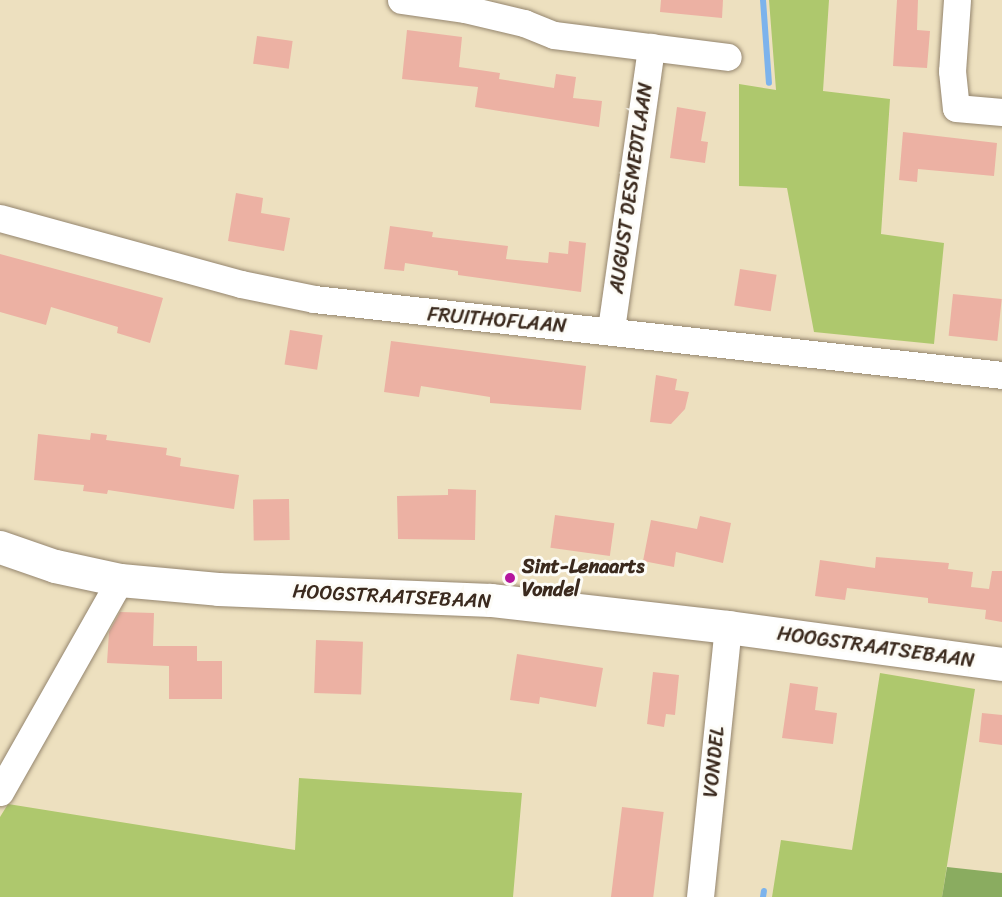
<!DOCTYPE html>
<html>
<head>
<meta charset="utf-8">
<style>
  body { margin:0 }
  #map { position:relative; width:1002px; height:897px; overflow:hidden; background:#ede0bf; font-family:Sriracha,sans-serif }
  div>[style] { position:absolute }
  .green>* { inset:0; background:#aec86d }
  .forest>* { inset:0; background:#8aac60 }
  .stream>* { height:6px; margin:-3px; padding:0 3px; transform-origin:3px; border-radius:3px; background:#7cb3ec }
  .building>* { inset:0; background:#ecb1a3; transform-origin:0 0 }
  .roads { filter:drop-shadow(0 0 2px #94856e) drop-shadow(0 0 2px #94856e) }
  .minor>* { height:27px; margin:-13.5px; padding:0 13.5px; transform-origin:13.5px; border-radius:13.5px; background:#fff }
  .major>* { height:33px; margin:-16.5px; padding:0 16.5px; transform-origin:16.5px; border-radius:16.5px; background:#fff }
  .dots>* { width:16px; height:16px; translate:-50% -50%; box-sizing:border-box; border:3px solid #fdfcf7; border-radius:50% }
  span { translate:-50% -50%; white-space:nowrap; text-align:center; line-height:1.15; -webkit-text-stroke:6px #fdfcf7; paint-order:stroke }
  .street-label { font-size:20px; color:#3b2a1e }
  .poi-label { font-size:20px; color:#3b2a1e; font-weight:700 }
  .left { translate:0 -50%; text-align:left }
</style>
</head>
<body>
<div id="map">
  <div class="green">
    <i style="clip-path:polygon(769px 0,829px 0,823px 91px,890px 99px,881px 234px,944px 243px,934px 344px,814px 332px,787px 188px,739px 186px,739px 84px,776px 90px)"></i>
    <i style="clip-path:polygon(880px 673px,975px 689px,942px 897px,772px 897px,781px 840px,852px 850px)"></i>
    <i style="clip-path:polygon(299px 778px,522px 793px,513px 897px,0 897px,0 817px,8px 804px,295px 850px)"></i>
  </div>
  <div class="forest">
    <i style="clip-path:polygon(947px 867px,1002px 873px,1002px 897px,942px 897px)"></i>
  </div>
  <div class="stream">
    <i style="left:763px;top:0;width:83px;rotate:85.9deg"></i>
    <i style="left:763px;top:897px;width:6px;rotate:-81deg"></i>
  </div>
  <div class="building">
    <i style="clip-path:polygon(661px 0,723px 0,722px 18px,660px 12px)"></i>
    <i style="clip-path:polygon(897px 0,918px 0,917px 30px,930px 31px,927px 68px,893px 66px)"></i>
    <i style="clip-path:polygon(407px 30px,462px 37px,459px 67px,500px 73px,499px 79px,554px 88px,556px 74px,576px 77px,573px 98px,602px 101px,599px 127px,475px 107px,478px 87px,402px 79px)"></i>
    <i style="left:257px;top:36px;width:36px;height:28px;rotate:8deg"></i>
    <i style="clip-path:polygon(677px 107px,706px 112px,701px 141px,708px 142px,705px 163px,670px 158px)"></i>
    <i style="clip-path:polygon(903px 132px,997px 143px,994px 176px,918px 169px,917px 182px,899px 180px)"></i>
    <i style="clip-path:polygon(236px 193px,263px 198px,261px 213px,290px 218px,284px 251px,228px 241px)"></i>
    <i style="clip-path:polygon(390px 226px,433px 232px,432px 237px,508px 246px,506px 259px,548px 263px,549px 252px,568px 254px,569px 241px,586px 243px,581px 292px,458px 275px,458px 271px,405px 263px,404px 271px,384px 269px)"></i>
    <i style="clip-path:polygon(0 254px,163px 298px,150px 343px,117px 333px,118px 327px,51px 307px,46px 325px,0 312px)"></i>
    <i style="left:740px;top:269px;width:37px;height:37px;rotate:9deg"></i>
    <i style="left:953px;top:294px;width:49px;height:42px;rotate:6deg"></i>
    <i style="left:290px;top:330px;width:33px;height:35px;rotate:9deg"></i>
    <i style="clip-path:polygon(391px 341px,586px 366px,581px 410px,490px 403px,490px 397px,421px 386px,419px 397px,384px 392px)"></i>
    <i style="clip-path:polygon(656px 375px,677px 379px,675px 390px,689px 392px,685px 409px,671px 424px,650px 422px)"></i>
    <i style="clip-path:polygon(91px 433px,107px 435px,106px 440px,167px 448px,166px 455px,181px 458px,180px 466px,239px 475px,234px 509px,108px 490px,107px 494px,83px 491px,84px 485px,34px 480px,38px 434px,90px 440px)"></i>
    <i style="clip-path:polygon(448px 489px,476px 490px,475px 540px,398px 539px,397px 496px,448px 495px)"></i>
    <i style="left:289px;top:499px;width:41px;height:36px;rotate:89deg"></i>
    <i style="left:555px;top:515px;width:60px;height:33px;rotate:8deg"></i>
    <i style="clip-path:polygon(700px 516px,731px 523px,723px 563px,676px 552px,674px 567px,643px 561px,651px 520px,697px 529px)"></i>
    <i style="clip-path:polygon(876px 557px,949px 563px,948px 569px,973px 572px,971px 587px,989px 589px,992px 571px,1002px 571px,1002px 622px,985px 619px,986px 610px,928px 603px,928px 598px,847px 588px,845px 600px,815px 596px,820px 560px,875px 568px)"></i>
    <i style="clip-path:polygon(120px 612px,154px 613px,153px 646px,197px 646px,197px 661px,222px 661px,222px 699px,169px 699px,169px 666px,107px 663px,109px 632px)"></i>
    <i style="left:316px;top:640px;width:47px;height:53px;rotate:2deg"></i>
    <i style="clip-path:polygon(517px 654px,603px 668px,596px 707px,540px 697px,539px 704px,510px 700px)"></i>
    <i style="clip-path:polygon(653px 672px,679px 675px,675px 715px,666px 714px,664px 727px,647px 724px)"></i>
    <i style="clip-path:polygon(790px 683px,818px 687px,815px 710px,837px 713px,833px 744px,782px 738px)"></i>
    <i style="clip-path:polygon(982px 713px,1002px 715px,1002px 745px,979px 742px)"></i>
    <i style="left:622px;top:807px;width:42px;height:91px;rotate:7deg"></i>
  </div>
  <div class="roads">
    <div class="minor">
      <i style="left:401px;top:0;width:65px;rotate:8deg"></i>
      <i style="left:465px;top:9px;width:61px;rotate:13.3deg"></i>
      <i style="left:524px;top:23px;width:32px;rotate:22deg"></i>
      <i style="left:554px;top:35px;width:175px;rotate:7.2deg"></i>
      <i style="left:957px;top:0;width:71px;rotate:94deg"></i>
      <i style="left:952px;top:71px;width:37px;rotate:84deg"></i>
      <i style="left:956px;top:108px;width:46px;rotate:5deg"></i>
      <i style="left:0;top:218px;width:250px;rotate:15.3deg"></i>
      <i style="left:241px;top:284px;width:75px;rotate:11.6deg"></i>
      <i style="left:314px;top:299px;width:692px;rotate:6.3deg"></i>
      <i style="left:611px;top:329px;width:285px;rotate:-81.9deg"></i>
      <i style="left:0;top:792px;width:244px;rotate:-60.5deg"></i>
      <i style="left:700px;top:897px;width:271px;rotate:-84.1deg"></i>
    </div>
    <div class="major">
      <i style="left:0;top:547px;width:58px;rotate:19.1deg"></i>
      <i style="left:55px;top:566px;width:66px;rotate:12.2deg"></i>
      <i style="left:120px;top:580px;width:98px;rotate:5.2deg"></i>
      <i style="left:218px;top:589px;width:273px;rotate:2.3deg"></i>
      <i style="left:491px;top:600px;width:239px;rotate:6.5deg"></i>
      <i style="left:728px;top:627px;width:276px;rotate:7.7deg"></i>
    </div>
  </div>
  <div class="dots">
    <i style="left:510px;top:578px;background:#b5179e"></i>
  </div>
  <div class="street-label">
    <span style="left:631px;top:188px;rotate:-82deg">AUGUST DESMEDTLAAN</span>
    <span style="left:497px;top:320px;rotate:5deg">FRUITHOFLAAN</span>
    <span style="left:392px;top:596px;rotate:3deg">HOOGSTRAATSEBAAN</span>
    <span style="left:876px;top:647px;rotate:8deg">HOOGSTRAATSEBAAN</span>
    <span style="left:714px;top:762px;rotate:-84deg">VONDEL</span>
  </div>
  <div class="poi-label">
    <span class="left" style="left:522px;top:578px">Sint-Lenaarts<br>Vondel</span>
  </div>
</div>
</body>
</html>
